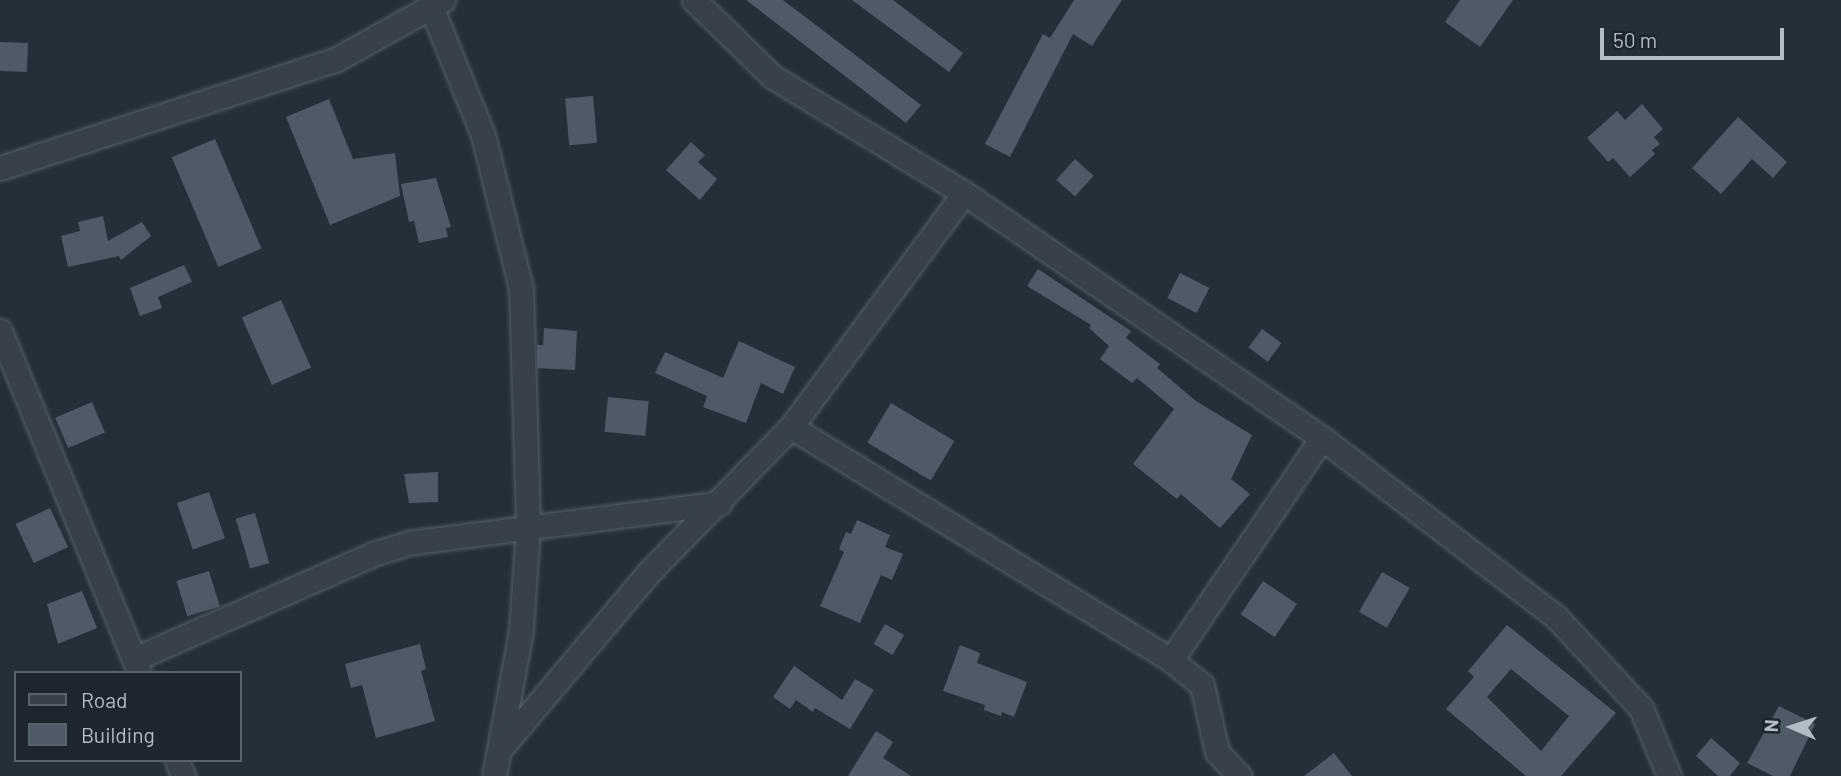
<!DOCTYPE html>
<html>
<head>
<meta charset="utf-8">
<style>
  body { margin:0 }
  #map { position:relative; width:1841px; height:776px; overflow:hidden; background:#252f3a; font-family:Barlow,sans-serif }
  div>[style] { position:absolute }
  .building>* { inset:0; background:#4e5a65; transform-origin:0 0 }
  .roads { filter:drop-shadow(0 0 2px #565f68) drop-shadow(0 0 2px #565f68) }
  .minor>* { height:23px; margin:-11.5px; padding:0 11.5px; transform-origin:11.5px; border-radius:11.5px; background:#38414a }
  span { translate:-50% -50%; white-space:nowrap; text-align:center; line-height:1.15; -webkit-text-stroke:7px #1d262f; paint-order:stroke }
  .legend { position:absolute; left:14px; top:671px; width:228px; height:91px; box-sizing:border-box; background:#1d262f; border:2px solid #59626b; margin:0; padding:9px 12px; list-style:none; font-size:21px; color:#b4bcc6 }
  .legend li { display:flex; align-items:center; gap:14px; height:35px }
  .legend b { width:35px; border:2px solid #59626b }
  .north { position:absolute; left:1757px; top:692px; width:70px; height:70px; -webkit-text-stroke:5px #1d262f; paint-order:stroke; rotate:273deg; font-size:19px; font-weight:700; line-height:28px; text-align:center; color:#b4bcc6 }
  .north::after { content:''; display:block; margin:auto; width:24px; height:32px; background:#b4bcc6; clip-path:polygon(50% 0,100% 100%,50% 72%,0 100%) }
  .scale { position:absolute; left:1600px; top:28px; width:184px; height:32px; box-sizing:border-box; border:4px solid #b4bcc6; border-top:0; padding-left:9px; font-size:21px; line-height:24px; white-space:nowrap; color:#b4bcc6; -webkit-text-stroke:5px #1d262f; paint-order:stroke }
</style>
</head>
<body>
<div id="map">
  <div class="building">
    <i style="clip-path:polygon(746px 0,783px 0,921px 105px,906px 123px)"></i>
    <i style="clip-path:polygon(852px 0,893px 0,963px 53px,949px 72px)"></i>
    <i style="clip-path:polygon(1074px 0,1122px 0,1092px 46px,1073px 34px,1010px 157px,985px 144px,1043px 34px,1050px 38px)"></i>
    <i style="clip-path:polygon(1460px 0,1513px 0,1480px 47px,1445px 22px)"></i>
    <i style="left:0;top:42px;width:28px;height:29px;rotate:2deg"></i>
    <i style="left:593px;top:96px;width:47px;height:28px;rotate:85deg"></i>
    <i style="clip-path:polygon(329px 99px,353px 159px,395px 153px,400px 196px,330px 225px,286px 117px)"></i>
    <i style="clip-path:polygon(1642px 104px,1663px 129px,1654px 137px,1660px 144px,1652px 150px,1655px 154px,1630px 177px,1613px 158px,1608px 162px,1587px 138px,1617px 111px,1625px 120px)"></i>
    <i style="clip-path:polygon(1738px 117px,1787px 162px,1773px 178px,1752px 159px,1721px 194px,1692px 168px)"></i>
    <i style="left:215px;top:139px;width:119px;height:47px;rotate:67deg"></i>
    <i style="clip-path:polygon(691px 142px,705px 155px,698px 162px,717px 179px,700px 200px,666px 170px)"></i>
    <i style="left:1075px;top:159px;width:25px;height:28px;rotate:42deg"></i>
    <i style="clip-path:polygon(436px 178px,451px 227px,446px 228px,448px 237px,419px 243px,414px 221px,409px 222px,401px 184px)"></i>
    <i style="clip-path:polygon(103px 216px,108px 241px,142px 222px,151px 236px,121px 260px,119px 256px,68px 267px,61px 236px,80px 231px,78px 222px)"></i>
    <i style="clip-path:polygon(184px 265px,192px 282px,158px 297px,162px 308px,140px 316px,130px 288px)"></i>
    <i style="clip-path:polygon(1038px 269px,1131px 331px,1126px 338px,1160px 364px,1157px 368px,1196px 401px,1252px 435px,1231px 479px,1250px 494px,1220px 528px,1181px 494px,1177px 499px,1133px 464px,1174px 409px,1137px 378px,1132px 383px,1100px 359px,1109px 346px,1089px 328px,1091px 325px,1027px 286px)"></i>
    <i style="left:1180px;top:273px;width:33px;height:28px;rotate:27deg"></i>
    <i style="left:281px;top:300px;width:74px;height:43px;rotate:66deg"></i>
    <i style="clip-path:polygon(544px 328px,577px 331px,575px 370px,537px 368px,537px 345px,543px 345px)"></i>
    <i style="left:1262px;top:329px;width:24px;height:23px;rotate:36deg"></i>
    <i style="clip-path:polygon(739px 341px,795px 367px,783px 394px,761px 383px,746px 423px,703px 407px,707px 396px,655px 373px,665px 352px,723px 378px)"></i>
    <i style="left:608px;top:397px;width:41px;height:35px;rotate:6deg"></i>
    <i style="left:92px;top:402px;width:33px;height:40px;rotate:67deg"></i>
    <i style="left:891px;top:403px;width:74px;height:46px;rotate:31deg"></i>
    <i style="clip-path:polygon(438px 472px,438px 502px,409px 503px,404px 474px)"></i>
    <i style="left:209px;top:492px;width:49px;height:34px;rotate:71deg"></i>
    <i style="left:50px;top:508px;width:43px;height:38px;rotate:65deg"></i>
    <i style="left:255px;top:513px;width:52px;height:20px;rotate:74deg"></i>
    <i style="clip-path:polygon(857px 520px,890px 535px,885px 547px,903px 554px,892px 580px,881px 575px,860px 623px,820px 606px,844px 552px,839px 549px,846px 532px,851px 534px)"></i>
    <i style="left:209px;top:571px;width:37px;height:34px;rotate:73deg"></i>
    <i style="left:1382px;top:572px;width:32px;height:46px;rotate:30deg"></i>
    <i style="left:1263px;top:581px;width:41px;height:40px;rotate:34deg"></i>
    <i style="clip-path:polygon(82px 591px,97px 628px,58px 644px,47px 604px)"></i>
    <i style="left:885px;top:624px;width:22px;height:23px;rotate:30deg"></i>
    <i style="clip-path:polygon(evenodd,1507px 625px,1616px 713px,1561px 776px,1526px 776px,1446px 709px,1474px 677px,1468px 671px,1507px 625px,1511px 669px,1569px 716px,1541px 751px,1487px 697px,1511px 669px)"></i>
    <i style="clip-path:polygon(420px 644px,426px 669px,421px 671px,435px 721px,376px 738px,362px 685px,351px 688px,345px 664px)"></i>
    <i style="clip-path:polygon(960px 645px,980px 653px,977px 663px,1027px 682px,1014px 717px,1002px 712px,1001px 716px,984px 710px,985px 705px,943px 691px)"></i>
    <i style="clip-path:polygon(794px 666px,842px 700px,855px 679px,874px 690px,850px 729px,815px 708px,813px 712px,796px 700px,790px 709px,773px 697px)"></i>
    <i style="clip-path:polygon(1779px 706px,1815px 724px,1790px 776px,1773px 776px,1747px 763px)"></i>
    <i style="clip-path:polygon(876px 731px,893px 742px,883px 758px,911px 776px,848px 776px)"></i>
    <i style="clip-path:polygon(1711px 738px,1740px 763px,1730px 776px,1718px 776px,1696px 756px)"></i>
    <i style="clip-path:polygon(1334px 753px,1352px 776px,1304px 776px)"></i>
  </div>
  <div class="roads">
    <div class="minor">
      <i style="left:694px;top:0;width:110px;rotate:44.3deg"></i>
      <i style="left:773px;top:77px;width:223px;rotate:31.3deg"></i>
      <i style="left:964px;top:193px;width:434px;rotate:34.4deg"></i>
      <i style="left:1322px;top:438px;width:295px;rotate:37.4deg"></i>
      <i style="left:1556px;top:617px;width:125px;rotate:47deg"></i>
      <i style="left:1641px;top:708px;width:74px;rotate:67.6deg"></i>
      <i style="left:432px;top:9px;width:136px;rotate:68deg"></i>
      <i style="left:483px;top:135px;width:158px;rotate:76.1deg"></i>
      <i style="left:521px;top:288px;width:239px;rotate:88.3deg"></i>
      <i style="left:528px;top:527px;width:104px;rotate:93.9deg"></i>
      <i style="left:521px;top:631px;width:147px;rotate:100.5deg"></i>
      <i style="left:0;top:168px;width:352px;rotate:-17.9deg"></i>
      <i style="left:335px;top:60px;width:124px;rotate:-29.1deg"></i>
      <i style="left:0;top:331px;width:368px;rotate:67.8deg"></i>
      <i style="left:791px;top:427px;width:446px;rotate:31.5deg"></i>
      <i style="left:1171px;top:660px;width:40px;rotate:39deg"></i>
      <i style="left:1202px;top:685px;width:69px;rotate:77.4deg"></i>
      <i style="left:1217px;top:752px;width:33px;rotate:47deg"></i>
      <i style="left:134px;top:659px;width:264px;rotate:-23.7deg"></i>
      <i style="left:376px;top:553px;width:34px;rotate:-17deg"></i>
      <i style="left:408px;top:543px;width:314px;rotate:-7.3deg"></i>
      <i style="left:1171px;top:660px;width:268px;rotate:-55.8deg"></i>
      <i style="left:500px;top:749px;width:231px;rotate:-49.9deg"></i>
      <i style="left:649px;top:572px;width:203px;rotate:-45.6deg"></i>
      <i style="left:791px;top:427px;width:291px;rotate:-53.5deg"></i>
      <i style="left:177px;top:760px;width:17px;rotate:69deg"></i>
    </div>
  </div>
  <ul class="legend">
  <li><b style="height:9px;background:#38414a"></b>Road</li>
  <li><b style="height:19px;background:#4e5a65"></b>Building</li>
  </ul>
  <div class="north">N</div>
  <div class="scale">50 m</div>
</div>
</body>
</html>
